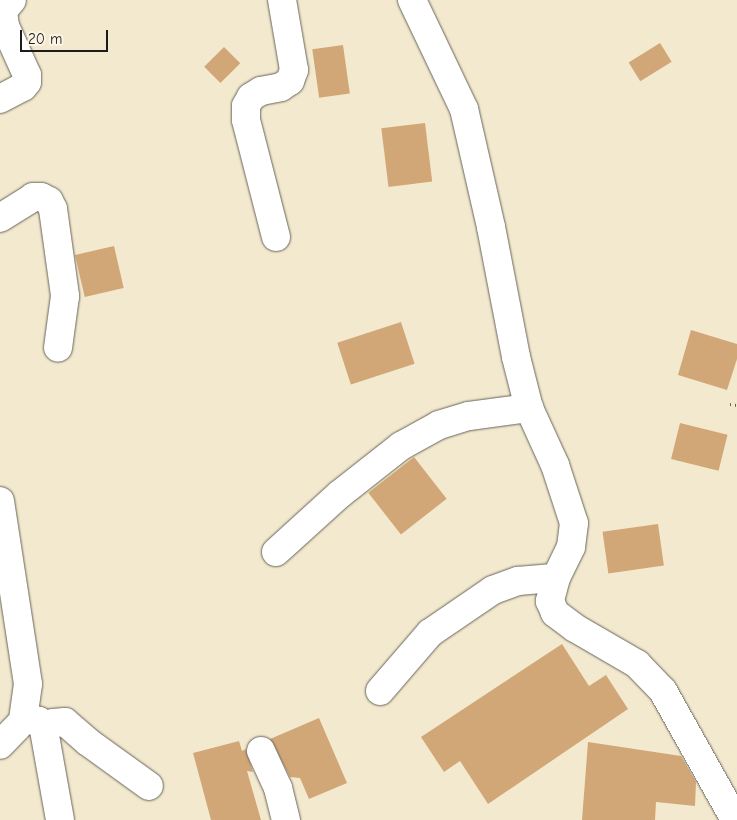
<!DOCTYPE html>
<html>
<head>
<meta charset="utf-8">
<style>
  body { margin:0 }
  #map { position:relative; width:737px; height:820px; overflow:hidden; background:#f3e9ce; font-family:"Comic Neue",sans-serif }
  div>[style] { position:absolute }
  .building>* { inset:0; background:#d2a777; transform-origin:0 0 }
  .path>* { height:3px; margin-top:-1.5px; transform-origin:0; background:repeating-linear-gradient(90deg,#67645a 0 1px,transparent 0 5px) }
  .roads { filter:drop-shadow(0 0 1px #67645a) drop-shadow(0 0 1px #67645a) }
  .minor>* { height:28px; margin:-14px; padding:0 14px; transform-origin:14px; border-radius:14px; background:#fff }
  span { translate:-50% -50%; white-space:nowrap; text-align:center; line-height:1.15; -webkit-text-stroke:4px #fcf5e5; paint-order:stroke }
  .scale { position:absolute; left:20px; top:30px; width:88px; height:22px; box-sizing:border-box; border:2px solid #1c1c1c; border-top:0; padding-left:6px; font-size:15px; line-height:18px; white-space:nowrap; color:#1c1c1c; -webkit-text-stroke:4px #fcf5e5; paint-order:stroke }
</style>
</head>
<body>
<div id="map">
  <div class="building">
    <i style="left:660px;top:43px;width:22px;height:37px;rotate:58deg"></i>
    <i style="left:343px;top:45px;width:49px;height:31px;rotate:82deg"></i>
    <i style="left:224px;top:47px;width:23px;height:28px;rotate:45deg"></i>
    <i style="left:425px;top:123px;width:59px;height:44px;rotate:83deg"></i>
    <i style="left:114px;top:246px;width:43px;height:40px;rotate:77deg"></i>
    <i style="left:401px;top:322px;width:44px;height:67px;rotate:72deg"></i>
    <i style="clip-path:polygon(691px 330px,737px 344px,737px 359px,727px 390px,678px 375px)"></i>
    <i style="left:680px;top:423px;width:49px;height:37px;rotate:14deg"></i>
    <i style="left:414px;top:457px;width:53px;height:58px;rotate:52deg"></i>
    <i style="left:658px;top:524px;width:42px;height:56px;rotate:82deg"></i>
    <i style="clip-path:polygon(562px 644px,589px 686px,606px 675px,628px 709px,488px 804px,460px 761px,444px 772px,421px 737px)"></i>
    <i style="clip-path:polygon(319px 718px,347px 783px,309px 799px,300px 778px,290px 777px,270px 739px)"></i>
    <i style="clip-path:polygon(239px 741px,242px 751px,246px 749px,253px 772px,247px 771px,261px 820px,211px 820px,193px 753px)"></i>
    <i style="clip-path:polygon(588px 742px,681px 756px,696px 782px,695px 806px,656px 802px,655px 820px,582px 820px)"></i>
  </div>
  <div class="path">
    <i style="left:730px;top:404px;width:7px;rotate:8deg"></i>
  </div>
  <div class="roads">
    <div class="minor">
      <i style="left:412px;top:0;width:121px;rotate:64.5deg"></i>
      <i style="left:464px;top:109px;width:121px;rotate:77.1deg"></i>
      <i style="left:491px;top:227px;width:132px;rotate:79.1deg"></i>
      <i style="left:516px;top:357px;width:53px;rotate:75.7deg"></i>
      <i style="left:529px;top:408px;width:63px;rotate:65.5deg"></i>
      <i style="left:555px;top:465px;width:61px;rotate:71.9deg"></i>
      <i style="left:574px;top:523px;width:24px;rotate:97deg"></i>
      <i style="left:571px;top:547px;width:34px;rotate:116deg"></i>
      <i style="left:556px;top:578px;width:24px;rotate:105deg"></i>
      <i style="left:550px;top:601px;width:13px;rotate:67deg"></i>
      <i style="left:555px;top:613px;width:25px;rotate:37deg"></i>
      <i style="left:575px;top:628px;width:72px;rotate:30.1deg"></i>
      <i style="left:637px;top:664px;width:37px;rotate:46deg"></i>
      <i style="left:663px;top:691px;width:148px;rotate:60.8deg"></i>
      <i style="left:0;top:99px;width:26px;rotate:-28deg"></i>
      <i style="left:23px;top:87px;width:6px;rotate:-51deg"></i>
      <i style="left:27px;top:82px;width:7px;rotate:-90deg"></i>
      <i style="left:27px;top:75px;width:54px;rotate:-114.2deg"></i>
      <i style="left:5px;top:26px;width:15px;rotate:-98deg"></i>
      <i style="left:3px;top:11px;width:14px;rotate:-51deg"></i>
      <i style="left:0;top:218px;width:39px;rotate:-32deg"></i>
      <i style="left:33px;top:197px;width:8px"></i>
      <i style="left:41px;top:197px;width:9px;rotate:27deg"></i>
      <i style="left:49px;top:201px;width:9px;rotate:63deg"></i>
      <i style="left:53px;top:209px;width:88px;rotate:82.1deg"></i>
      <i style="left:65px;top:296px;width:52px;rotate:97.7deg"></i>
      <i style="left:276px;top:237px;width:121px;rotate:-104.4deg"></i>
      <i style="left:246px;top:120px;width:14px;rotate:-90deg"></i>
      <i style="left:246px;top:106px;width:10px;rotate:-61deg"></i>
      <i style="left:251px;top:97px;width:12px;rotate:-31deg"></i>
      <i style="left:261px;top:91px;width:20px;rotate:-11deg"></i>
      <i style="left:281px;top:87px;width:11px;rotate:-34deg"></i>
      <i style="left:290px;top:81px;width:12px;rotate:-70deg"></i>
      <i style="left:294px;top:70px;width:71px;rotate:-99.7deg"></i>
      <i style="left:0;top:501px;width:185px;rotate:81.3deg"></i>
      <i style="left:28px;top:684px;width:37px;rotate:98deg"></i>
      <i style="left:23px;top:721px;width:33px;rotate:134deg"></i>
      <i style="left:276px;top:552px;width:86px;rotate:-42.2deg"></i>
      <i style="left:340px;top:494px;width:78px;rotate:-38.2deg"></i>
      <i style="left:401px;top:446px;width:43px;rotate:-28.9deg"></i>
      <i style="left:439px;top:425px;width:31px;rotate:-17deg"></i>
      <i style="left:469px;top:416px;width:61px;rotate:-7.6deg"></i>
      <i style="left:380px;top:691px;width:77px;rotate:-49.2deg"></i>
      <i style="left:430px;top:633px;width:76px;rotate:-34.3deg"></i>
      <i style="left:493px;top:590px;width:27px;rotate:-20deg"></i>
      <i style="left:518px;top:581px;width:38px;rotate:-5deg"></i>
      <i style="left:31px;top:719px;width:8px;rotate:14deg"></i>
      <i style="left:39px;top:721px;width:10px;rotate:61deg"></i>
      <i style="left:44px;top:730px;width:91px;rotate:79.9deg"></i>
      <i style="left:44px;top:730px;width:11px;rotate:-38deg"></i>
      <i style="left:53px;top:723px;width:12px;rotate:-5deg"></i>
      <i style="left:65px;top:722px;width:30px;rotate:41deg"></i>
      <i style="left:88px;top:742px;width:75px;rotate:35.8deg"></i>
      <i style="left:261px;top:751px;width:41px;rotate:65.3deg"></i>
      <i style="left:278px;top:788px;width:33px;rotate:76deg"></i>
    </div>
  </div>
  <div class="scale">20 m</div>
</div>
</body>
</html>
